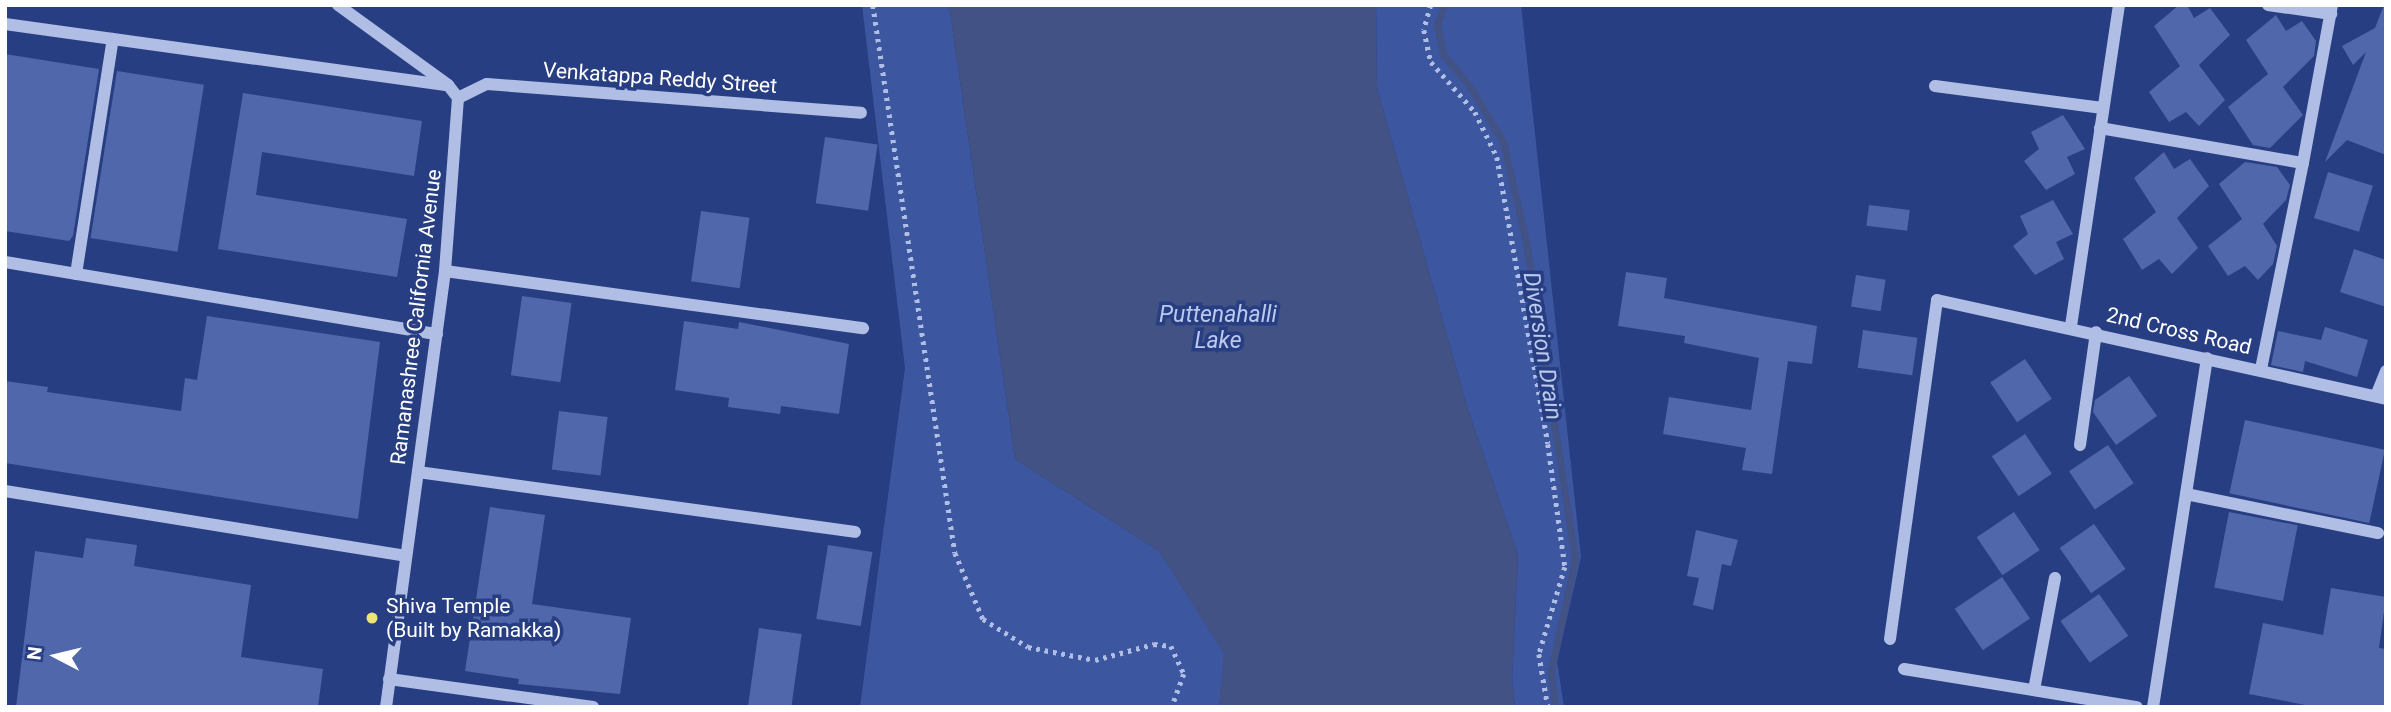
<!DOCTYPE html>
<html>
<head>
<meta charset="utf-8">
<style>
  body { margin:0 }
  #map { position:relative; width:2391px; height:712px; overflow:hidden; background:#283e82; font-family:Roboto,sans-serif }
  div>[style] { position:absolute }
  .green>* { inset:0; background:#3c569f }
  .water>* { inset:0; background:#425284 }
  .stream>* { height:7px; margin:-3.5px; padding:0 3.5px; transform-origin:3.5px; border-radius:3.5px; background:#425284 }
  .building>* { inset:0; background:#5067ab; transform-origin:0 0 }
  .path>* { height:4.5px; margin-top:-2.25px; transform-origin:0; background:repeating-linear-gradient(90deg,#b0bee6 0 3.5px,transparent 0 8.5px) }
  .minor>* { height:12px; margin:-6px; padding:0 6px; transform-origin:6px; border-radius:6px; background:#b0bee6 }
  .dots>* { width:19px; height:19px; translate:-50% -50%; box-sizing:border-box; border:4px solid #283e82; border-radius:50% }
  span { translate:-50% -50%; white-space:nowrap; text-align:center; line-height:1.15; -webkit-text-stroke:7px #283e82; paint-order:stroke }
  .street-label { font-size:21px; color:#fff }
  .poi-label { font-size:21px; color:#fff }
  .left { translate:0 -50%; text-align:left }
  .water-label { font-size:23px; color:#bcc9ee; font-style:italic }
  .frame { position:absolute; inset:0; border:7px solid #fff; pointer-events:none }
  .north { position:absolute; left:21px; top:621px; width:70px; height:70px; -webkit-text-stroke:5px #283e82; paint-order:stroke; rotate:277deg; font-size:19px; font-weight:700; line-height:28px; text-align:center; color:#fff }
  .north::after { content:''; display:block; margin:auto; width:24px; height:32px; background:#fff; clip-path:polygon(50% 0,100% 100%,50% 72%,0 100%) }
</style>
</head>
<body>
<div id="map">
  <div class="green">
    <i style="clip-path:polygon(862px 5px,949px 5px,1015px 459px,1159px 551px,1225px 654px,1219px 707px,860px 707px,905px 368px)"></i>
    <i style="clip-path:polygon(1376px 5px,1521px 5px,1581px 557px,1557px 661px,1564px 707px,1515px 707px,1512px 680px,1518px 554px,1469px 413px,1377px 88px)"></i>
  </div>
  <div class="water">
    <i style="clip-path:polygon(949px 5px,1376px 5px,1377px 88px,1469px 413px,1518px 554px,1512px 680px,1515px 707px,1219px 707px,1224px 654px,1159px 551px,1015px 459px)"></i>
  </div>
  <div class="stream">
    <i style="left:1444px;top:5px;width:21px;rotate:109deg"></i>
    <i style="left:1437px;top:25px;width:30px;rotate:78deg"></i>
    <i style="left:1443px;top:54px;width:44px;rotate:50.5deg"></i>
    <i style="left:1471px;top:88px;width:63px;rotate:59.3deg"></i>
    <i style="left:1503px;top:142px;width:103px;rotate:77deg"></i>
    <i style="left:1526px;top:242px;width:321px;rotate:81.2deg"></i>
    <i style="left:1575px;top:559px;width:115px;rotate:102.1deg"></i>
    <i style="left:1551px;top:671px;width:36px;rotate:84deg"></i>
  </div>
  <div class="building">
    <i style="clip-path:polygon(2179px 5px,2187px 5px,2194px 18px,2210px 8px,2230px 35px,2199px 65px,2225px 100px,2199px 126px,2186px 112px,2169px 122px,2149px 92px,2180px 66px,2154px 26px)"></i>
    <i style="clip-path:polygon(2384px 5px,2386px 155px,2347px 140px,2325px 162px,2366px 52px,2353px 65px,2342px 46px,2375px 28px)"></i>
    <i style="clip-path:polygon(2276px 15px,2286px 31px,2302px 21px,2316px 41px,2314px 56px,2283px 87px,2303px 115px,2270px 148px,2253px 145px,2228px 107px,2268px 74px,2246px 40px)"></i>
    <i style="clip-path:polygon(5px 54px,99px 69px,73px 236px,69px 241px,5px 231px)"></i>
    <i style="left:117px;top:71px;width:88px;height:169px;rotate:9deg"></i>
    <i style="clip-path:polygon(243px 93px,422px 121px,414px 176px,262px 152px,256px 195px,407px 219px,397px 277px,218px 249px)"></i>
    <i style="clip-path:polygon(2063px 115px,2085px 149px,2067px 157px,2075px 174px,2046px 190px,2024px 161px,2039px 149px,2031px 132px)"></i>
    <i style="left:825px;top:137px;width:53px;height:67px;rotate:8deg"></i>
    <i style="clip-path:polygon(2164px 152px,2174px 169px,2190px 159px,2209px 186px,2177px 218px,2198px 248px,2172px 274px,2159px 259px,2142px 270px,2123px 239px,2156px 212px,2134px 178px)"></i>
    <i style="clip-path:polygon(2245px 162px,2277px 167px,2290px 185px,2286px 200px,2263px 224px,2277px 246px,2273px 264px,2258px 280px,2245px 266px,2228px 276px,2208px 246px,2242px 219px,2219px 184px)"></i>
    <i style="left:2328px;top:172px;width:47px;height:48px;rotate:17deg"></i>
    <i style="clip-path:polygon(2053px 200px,2073px 234px,2056px 242px,2064px 259px,2035px 275px,2013px 246px,2028px 234px,2020px 216px)"></i>
    <i style="left:1869px;top:205px;width:41px;height:21px;rotate:7deg"></i>
    <i style="left:701px;top:211px;width:49px;height:71px;rotate:8deg"></i>
    <i style="clip-path:polygon(2354px 249px,2386px 260px,2386px 307px,2340px 292px)"></i>
    <i style="clip-path:polygon(1626px 272px,1667px 278px,1664px 298px,1817px 326px,1812px 364px,1788px 361px,1772px 474px,1742px 470px,1746px 448px,1663px 434px,1669px 397px,1751px 410px,1759px 358px,1684px 343px,1685px 336px,1618px 326px)"></i>
    <i style="left:1856px;top:275px;width:30px;height:32px;rotate:9deg"></i>
    <i style="left:522px;top:296px;width:50px;height:80px;rotate:8deg"></i>
    <i style="clip-path:polygon(207px 316px,380px 342px,358px 519px,5px 463px,5px 381px,48px 387px,47px 392px,181px 411px,185px 378px,197px 380px)"></i>
    <i style="clip-path:polygon(684px 321px,738px 329px,739px 322px,849px 344px,839px 414px,781px 406px,780px 414px,728px 407px,729px 398px,675px 390px)"></i>
    <i style="clip-path:polygon(2325px 327px,2368px 340px,2357px 377px,2305px 361px,2303px 372px,2271px 365px,2278px 331px,2321px 340px)"></i>
    <i style="left:1863px;top:330px;width:55px;height:38px;rotate:8deg"></i>
    <i style="left:2025px;top:359px;width:48px;height:42px;rotate:56deg"></i>
    <i style="clip-path:polygon(2129px 376px,2157px 416px,2116px 445px,2093px 412px,2095px 400px)"></i>
    <i style="left:559px;top:411px;width:49px;height:59px;rotate:7deg"></i>
    <i style="left:2245px;top:420px;width:143px;height:75px;rotate:12deg"></i>
    <i style="left:2025px;top:434px;width:48px;height:40px;rotate:56deg"></i>
    <i style="left:2108px;top:445px;width:46px;height:47px;rotate:56deg"></i>
    <i style="clip-path:polygon(490px 507px,545px 515px,532px 604px,631px 618px,620px 694px,518px 684px,519px 679px,465px 671px)"></i>
    <i style="left:2014px;top:512px;width:46px;height:45px;rotate:56deg"></i>
    <i style="left:2229px;top:512px;width:70px;height:77px;rotate:11deg"></i>
    <i style="left:2094px;top:524px;width:55px;height:42px;rotate:55deg"></i>
    <i style="clip-path:polygon(1696px 530px,1738px 540px,1731px 566px,1722px 564px,1713px 610px,1693px 605px,1699px 578px,1687px 576px)"></i>
    <i style="clip-path:polygon(86px 538px,137px 545px,134px 566px,251px 585px,241px 657px,323px 669px,318px 707px,16px 707px,35px 551px,83px 558px)"></i>
    <i style="left:828px;top:545px;width:45px;height:75px;rotate:9deg"></i>
    <i style="left:2002px;top:577px;width:50px;height:57px;rotate:56deg"></i>
    <i style="clip-path:polygon(2331px 588px,2386px 597px,2379px 648px,2386px 649px,2386px 707px,2316px 707px,2249px 694px,2263px 623px,2323px 635px)"></i>
    <i style="left:2099px;top:594px;width:51px;height:47px;rotate:55deg"></i>
    <i style="left:759px;top:628px;width:43px;height:80px;rotate:8deg"></i>
  </div>
  <div class="path">
    <i style="left:873px;top:5px;width:554px;rotate:81.49deg"></i>
    <i style="left:955px;top:553px;width:72px;rotate:67deg"></i>
    <i style="left:983px;top:619px;width:53px;rotate:31.9deg"></i>
    <i style="left:1028px;top:647px;width:68px;rotate:11deg"></i>
    <i style="left:1095px;top:660px;width:61px;rotate:-15.2deg"></i>
    <i style="left:1154px;top:644px;width:17px;rotate:7deg"></i>
    <i style="left:1171px;top:646px;width:31px;rotate:65deg"></i>
    <i style="left:1184px;top:674px;width:35px;rotate:110deg"></i>
    <i style="left:1431px;top:5px;width:26px;rotate:106deg"></i>
    <i style="left:1424px;top:30px;width:33px;rotate:78deg"></i>
    <i style="left:1431px;top:62px;width:67px;rotate:48.7deg"></i>
    <i style="left:1475px;top:112px;width:50px;rotate:63.9deg"></i>
    <i style="left:1497px;top:157px;width:291px;rotate:79.9deg"></i>
    <i style="left:1548px;top:444px;width:124px;rotate:82.1deg"></i>
    <i style="left:1565px;top:567px;width:91px;rotate:106.6deg"></i>
    <i style="left:1539px;top:654px;width:54px;rotate:80.4deg"></i>
  </div>
  <div class="minor">
    <i style="left:338px;top:5px;width:136px;rotate:36deg"></i>
    <i style="left:448px;top:85px;width:16px;rotate:52deg"></i>
    <i style="left:458px;top:98px;width:173px;rotate:94.3deg"></i>
    <i style="left:445px;top:271px;width:440px;rotate:97.7deg"></i>
    <i style="left:2268px;top:5px;width:64px;rotate:8.1deg"></i>
    <i style="left:5px;top:24px;width:443px;rotate:7.9deg"></i>
    <i style="left:1935px;top:86px;width:169px;rotate:7.5deg"></i>
    <i style="left:458px;top:98px;width:32px;rotate:-26deg"></i>
    <i style="left:487px;top:84px;width:375px;rotate:4.4deg"></i>
    <i style="left:2100px;top:128px;width:206px;rotate:9.8deg"></i>
    <i style="left:2303px;top:163px;width:161px;rotate:-79.6deg"></i>
    <i style="left:5px;top:262px;width:438px;rotate:9.5deg"></i>
    <i style="left:445px;top:271px;width:422px;rotate:7.8deg"></i>
    <i style="left:76px;top:274px;width:238px;rotate:-81.1deg"></i>
    <i style="left:2071px;top:326px;width:325px;rotate:-81.5deg"></i>
    <i style="left:2261px;top:369px;width:210px;rotate:-78.5deg"></i>
    <i style="left:2376px;top:396px;width:27px;rotate:-68deg"></i>
    <i style="left:2080px;top:445px;width:114px;rotate:-81.9deg"></i>
    <i style="left:418px;top:472px;width:441px;rotate:7.8deg"></i>
    <i style="left:5px;top:491px;width:406px;rotate:9.2deg"></i>
    <i style="left:2186px;top:494px;width:196px;rotate:11.5deg"></i>
    <i style="left:1890px;top:639px;width:342px;rotate:-82.1deg"></i>
    <i style="left:1937px;top:300px;width:460px;rotate:12.4deg"></i>
    <i style="left:1904px;top:669px;width:236px;rotate:9.3deg"></i>
    <i style="left:389px;top:679px;width:206px;rotate:7.8deg"></i>
    <i style="left:2034px;top:690px;width:114px;rotate:-79.4deg"></i>
    <i style="left:2153px;top:707px;width:353px;rotate:-81.2deg"></i>
  </div>
  <div class="dots">
    <i style="left:372px;top:618px;background:#eee377"></i>
  </div>
  <div class="street-label">
    <span style="left:660px;top:78px;rotate:4deg">Venkatappa Reddy Street</span>
    <span style="left:416px;top:317px;rotate:-83deg">Ramanashree California Avenue</span>
    <span style="left:2179px;top:331px;rotate:13deg">2nd Cross Road</span>
  </div>
  <div class="poi-label">
    <span class="left" style="left:386px;top:618px">Shiva Temple<br>(Built by Ramakka)</span>
  </div>
  <div class="water-label">
    <span style="left:1218px;top:328px">Puttenahalli<br>Lake</span>
    <span style="left:1542px;top:346px;rotate:81deg">Diversion Drain</span>
  </div>
  <div class="frame"></div>
  <div class="north">N</div>
</div>
</body>
</html>
